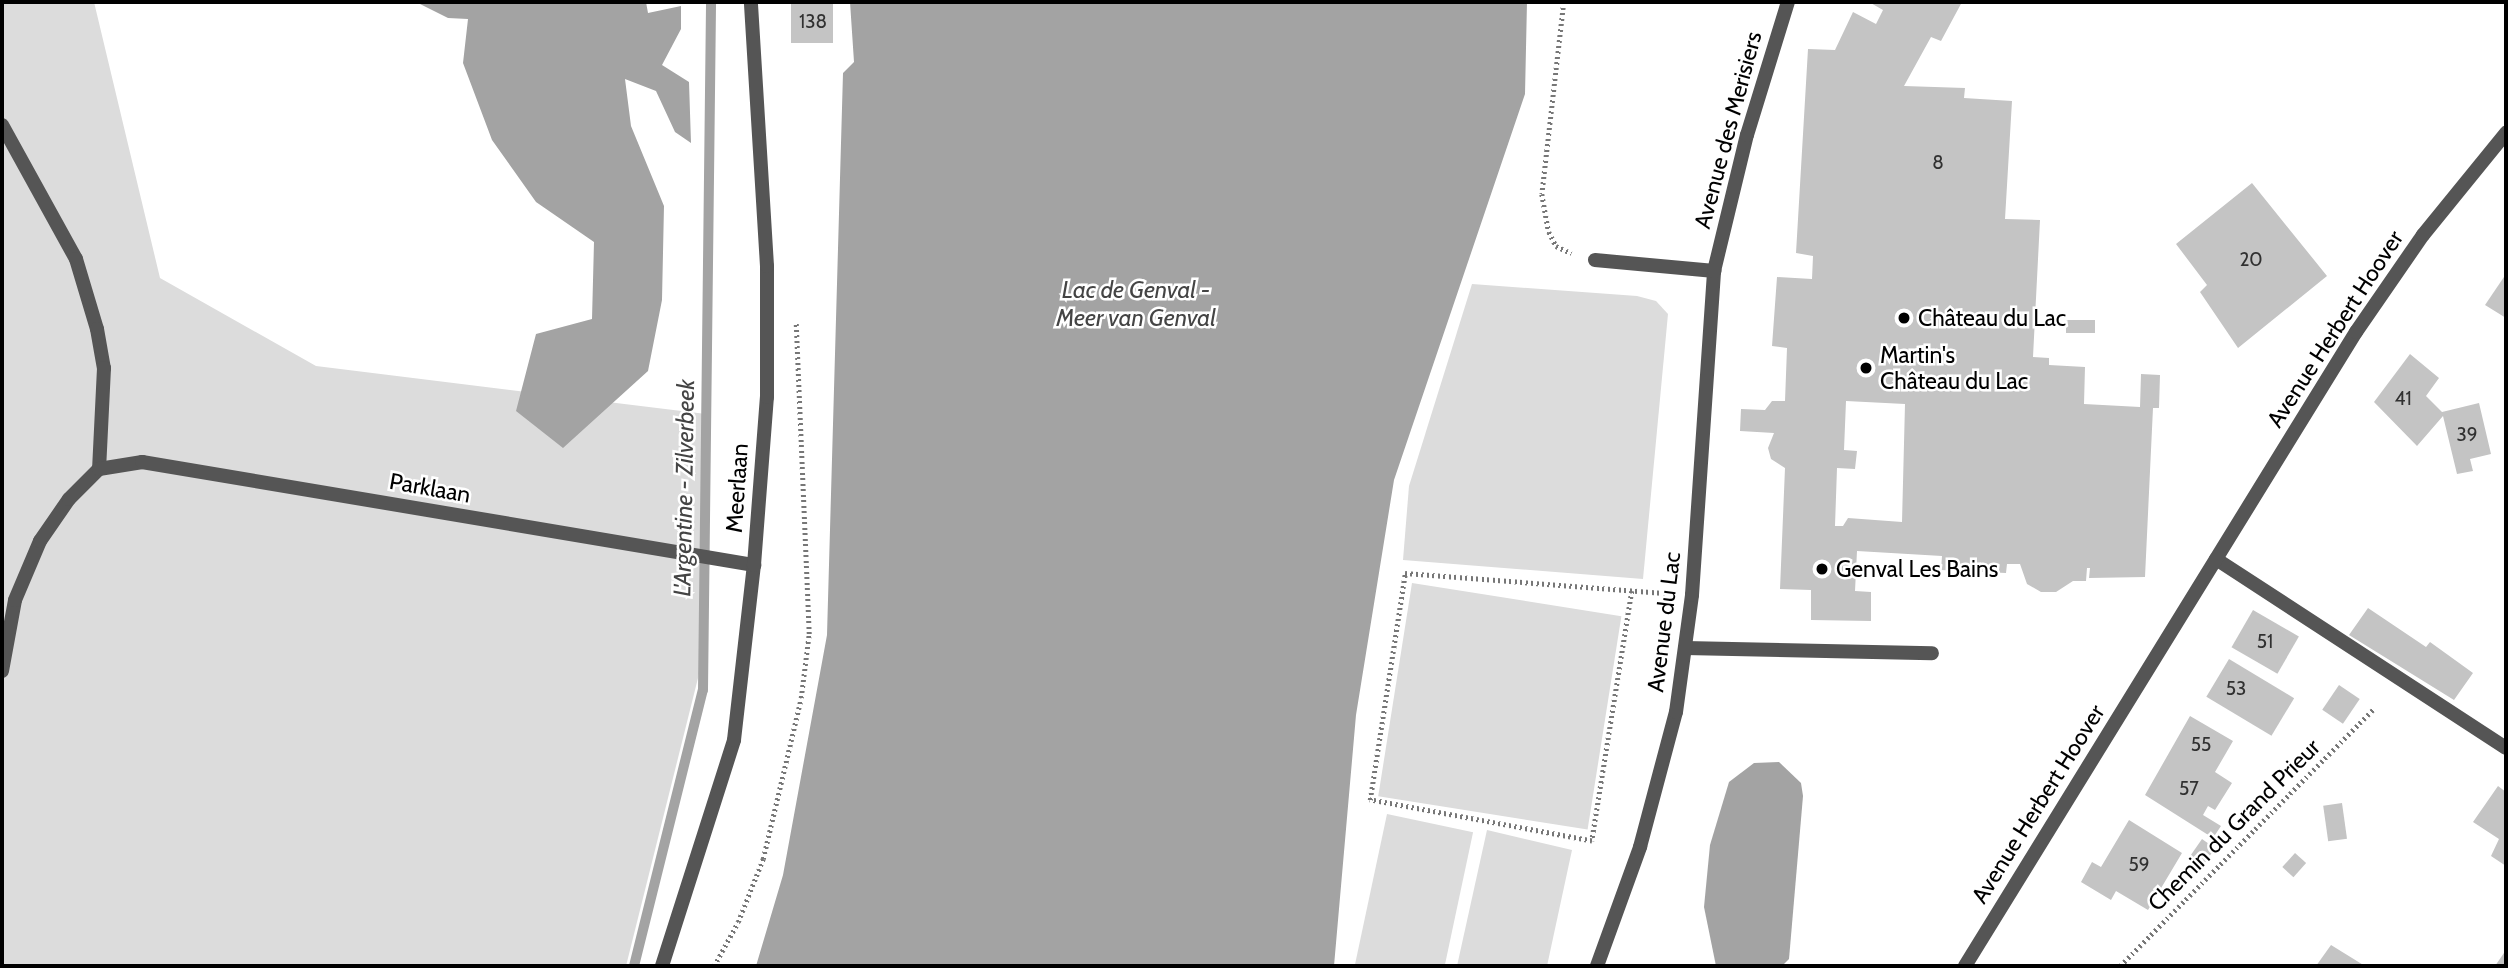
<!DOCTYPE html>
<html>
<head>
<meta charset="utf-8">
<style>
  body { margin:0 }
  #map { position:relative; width:2508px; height:968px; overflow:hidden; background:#fff; font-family:Cabin,sans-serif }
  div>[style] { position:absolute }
  .green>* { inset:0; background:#dcdcdc; transform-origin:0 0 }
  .water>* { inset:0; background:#a3a3a3 }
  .stream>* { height:10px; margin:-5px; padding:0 5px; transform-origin:5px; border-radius:5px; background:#a3a3a3 }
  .building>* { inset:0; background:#c4c4c4; transform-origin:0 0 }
  .path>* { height:4.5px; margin-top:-2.25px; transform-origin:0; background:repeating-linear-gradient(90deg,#777 0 2px,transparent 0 5.5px) }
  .lane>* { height:14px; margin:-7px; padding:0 7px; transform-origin:7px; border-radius:7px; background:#555 }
  .street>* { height:14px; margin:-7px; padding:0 7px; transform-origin:7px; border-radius:7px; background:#555 }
  .dots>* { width:19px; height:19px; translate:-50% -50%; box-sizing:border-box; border:4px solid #fff; border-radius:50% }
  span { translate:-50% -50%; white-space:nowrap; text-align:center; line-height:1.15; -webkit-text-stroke:5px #fff; paint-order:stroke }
  .number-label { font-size:19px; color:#313131 }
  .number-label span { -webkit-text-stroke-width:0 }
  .street-label { font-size:23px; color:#000 }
  .poi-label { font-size:23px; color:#000 }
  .left { translate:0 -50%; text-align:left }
  .water-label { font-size:24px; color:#444; font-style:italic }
  .frame { position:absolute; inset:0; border:4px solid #000; pointer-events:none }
</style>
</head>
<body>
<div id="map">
  <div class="green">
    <i style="clip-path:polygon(2px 2px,94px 2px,160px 278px,316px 366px,706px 414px,705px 650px,626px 966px,2px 966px)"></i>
    <i style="clip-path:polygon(1472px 284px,1637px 296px,1656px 301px,1668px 314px,1643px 579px,1403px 560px,1409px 486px)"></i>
    <i style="left:1412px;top:583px;width:212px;height:216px;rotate:9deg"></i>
    <i style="left:1387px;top:814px;width:88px;height:156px;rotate:12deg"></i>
    <i style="clip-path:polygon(1487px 830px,1572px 850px,1547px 966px,1457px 966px)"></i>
  </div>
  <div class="water">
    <i style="clip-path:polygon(416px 2px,646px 2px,648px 13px,681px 6px,681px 29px,662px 65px,689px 82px,691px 143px,675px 132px,656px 91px,625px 79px,631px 126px,664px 206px,662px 300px,648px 371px,563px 448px,516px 411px,536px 334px,592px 319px,594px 242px,536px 202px,492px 140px,463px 63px,468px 19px,448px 18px)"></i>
    <i style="clip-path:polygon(850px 2px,1527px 2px,1525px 94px,1394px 480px,1356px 715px,1334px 966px,756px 966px,783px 875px,827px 635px,843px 73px,854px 62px)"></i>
    <i style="clip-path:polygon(1779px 762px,1801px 783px,1803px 796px,1789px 959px,1782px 966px,1716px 966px,1704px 907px,1710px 845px,1729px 782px,1754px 763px)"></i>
  </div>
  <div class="stream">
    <i style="left:634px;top:966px;width:284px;rotate:-76deg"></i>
    <i style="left:703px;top:690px;width:688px;rotate:-89.33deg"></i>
  </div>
  <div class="building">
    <i style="left:791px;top:2px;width:42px;height:41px"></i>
    <i style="clip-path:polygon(evenodd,1869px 2px,1962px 2px,1941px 41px,1931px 37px,1904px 86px,1965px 88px,1964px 98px,2012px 101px,2005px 219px,2040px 220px,2033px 357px,2049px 358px,2049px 365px,2085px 367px,2084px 404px,2140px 407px,2141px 374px,2160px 375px,2159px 408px,2153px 408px,2145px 577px,2089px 578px,2090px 568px,2087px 568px,2086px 581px,2073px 581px,2056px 592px,2041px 592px,2027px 584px,2020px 564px,2007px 564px,2006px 573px,1941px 570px,1942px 556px,1857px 551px,1855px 591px,1871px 592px,1871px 621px,1811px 620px,1811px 590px,1780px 589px,1785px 468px,1771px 459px,1768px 448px,1774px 433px,1740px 431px,1741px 409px,1765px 410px,1772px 401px,1785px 401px,1787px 348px,1772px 346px,1777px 277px,1812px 279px,1813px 256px,1796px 253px,1808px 49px,1835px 50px,1853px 12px,1876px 24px,1883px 10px,1869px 2px,1846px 401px,1905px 404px,1902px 522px,1848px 518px,1843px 526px,1835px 526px,1837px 468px,1855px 469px,1857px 451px,1844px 450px,1846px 401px)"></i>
    <i style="clip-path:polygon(2252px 183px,2327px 276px,2238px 348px,2200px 292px,2207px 285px,2176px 244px)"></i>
    <i style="clip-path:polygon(2506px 274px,2506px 318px,2485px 305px)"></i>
    <i style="left:2066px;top:320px;width:29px;height:13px"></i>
    <i style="clip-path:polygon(2410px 354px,2439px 378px,2426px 396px,2442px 412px,2479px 403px,2491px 454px,2470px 459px,2473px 471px,2457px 474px,2443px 416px,2417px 446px,2374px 402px)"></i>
    <i style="clip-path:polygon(2368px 608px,2426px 647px,2430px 642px,2473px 673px,2454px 700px,2349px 635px)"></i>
    <i style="left:2253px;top:610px;width:53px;height:43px;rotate:30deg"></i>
    <i style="left:2229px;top:659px;width:76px;height:44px;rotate:31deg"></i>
    <i style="left:2339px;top:685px;width:25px;height:30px;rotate:34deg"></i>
    <i style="clip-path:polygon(2190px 716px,2233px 741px,2215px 772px,2232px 783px,2215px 810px,2208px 806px,2203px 815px,2221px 826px,2213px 838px,2145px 795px)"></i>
    <i style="clip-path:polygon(2498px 786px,2506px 792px,2506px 866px,2491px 856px,2499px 839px,2473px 822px)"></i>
    <i style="left:2342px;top:803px;width:36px;height:19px;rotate:82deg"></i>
    <i style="clip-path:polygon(2129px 820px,2182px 853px,2148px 910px,2116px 891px,2111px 900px,2081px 882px,2092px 862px,2101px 867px)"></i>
    <i style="left:2202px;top:839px;width:16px;height:24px;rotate:35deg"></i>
    <i style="left:2295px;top:853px;width:15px;height:19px;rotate:42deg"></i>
    <i style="clip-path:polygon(2331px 945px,2365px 966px,2316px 966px)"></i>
    <i style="clip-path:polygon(2506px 950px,2506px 966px,2495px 966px)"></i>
  </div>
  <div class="path">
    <i style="left:1564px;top:2px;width:193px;rotate:96.5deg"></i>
    <i style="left:1542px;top:194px;width:39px;rotate:80deg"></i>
    <i style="left:1549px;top:232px;width:16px;rotate:63deg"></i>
    <i style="left:1556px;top:246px;width:17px;rotate:25deg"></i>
    <i style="left:1632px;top:591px;width:253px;rotate:99.1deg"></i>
    <i style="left:1592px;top:841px;width:226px;rotate:-169.5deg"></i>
    <i style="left:1370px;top:800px;width:230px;rotate:-81.2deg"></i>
    <i style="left:1405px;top:573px;width:263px;rotate:4.4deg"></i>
    <i style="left:714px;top:966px;width:50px;rotate:-61.4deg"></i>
    <i style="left:738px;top:922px;width:68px;rotate:-68.4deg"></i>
    <i style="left:763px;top:859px;width:165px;rotate:-76.7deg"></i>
    <i style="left:801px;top:698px;width:64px;rotate:-82.9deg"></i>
    <i style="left:809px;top:634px;width:312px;rotate:-92.4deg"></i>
    <i style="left:2120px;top:966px;width:361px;rotate:-45.4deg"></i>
  </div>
  <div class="lane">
    <i style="left:1595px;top:260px;width:120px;rotate:5.3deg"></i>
    <i style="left:1685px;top:648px;width:247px;rotate:1.2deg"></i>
  </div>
  <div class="street">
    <i style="left:2px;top:125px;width:153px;rotate:61.1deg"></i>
    <i style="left:76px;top:259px;width:73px;rotate:73.3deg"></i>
    <i style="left:97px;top:329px;width:40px;rotate:80deg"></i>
    <i style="left:104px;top:368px;width:101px;rotate:92.8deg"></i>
    <i style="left:2216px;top:559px;width:346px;rotate:33.1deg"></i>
    <i style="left:2px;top:671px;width:72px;rotate:-79.6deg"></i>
    <i style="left:15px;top:600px;width:64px;rotate:-67deg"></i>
    <i style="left:40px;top:541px;width:51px;rotate:-55.4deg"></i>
    <i style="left:69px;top:499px;width:42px;rotate:-45deg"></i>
    <i style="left:99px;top:469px;width:44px;rotate:-9.2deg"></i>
    <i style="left:142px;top:462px;width:621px;rotate:9.55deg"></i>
    <i style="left:662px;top:966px;width:237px;rotate:-72.3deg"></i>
    <i style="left:734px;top:740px;width:176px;rotate:-83.5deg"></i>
    <i style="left:754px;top:565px;width:169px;rotate:-85.6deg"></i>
    <i style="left:767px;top:397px;width:131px;rotate:-90deg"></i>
    <i style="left:767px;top:266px;width:264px;rotate:-93.5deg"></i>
    <i style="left:1597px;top:966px;width:127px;rotate:-70.1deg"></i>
    <i style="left:1640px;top:847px;width:140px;rotate:-75.1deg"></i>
    <i style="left:1676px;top:712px;width:118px;rotate:-82.2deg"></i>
    <i style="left:1692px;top:595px;width:325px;rotate:-86.1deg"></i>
    <i style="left:1714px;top:271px;width:140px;rotate:-76.4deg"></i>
    <i style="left:1747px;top:135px;width:139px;rotate:-72.9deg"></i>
    <i style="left:1965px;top:966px;width:745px;rotate:-58.34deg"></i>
    <i style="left:2356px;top:332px;width:118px;rotate:-55.4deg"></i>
    <i style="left:2423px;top:235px;width:132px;rotate:-50.9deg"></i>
  </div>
  <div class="dots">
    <i style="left:1904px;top:318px;background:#000"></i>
    <i style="left:1866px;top:368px;background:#000"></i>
    <i style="left:1822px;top:569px;background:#000"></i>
  </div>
  <div class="number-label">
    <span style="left:813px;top:22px">138</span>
    <span style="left:1938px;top:163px">8</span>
    <span style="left:2251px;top:260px">20</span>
    <span style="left:2403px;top:399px">41</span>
    <span style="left:2467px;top:435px">39</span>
    <span style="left:2265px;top:642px">51</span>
    <span style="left:2236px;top:689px">53</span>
    <span style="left:2201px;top:745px">55</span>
    <span style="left:2189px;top:789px">57</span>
    <span style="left:2139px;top:865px">59</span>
  </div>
  <div class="street-label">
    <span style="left:1728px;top:130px;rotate:-75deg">Avenue des Merisiers</span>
    <span style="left:2335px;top:329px;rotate:-57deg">Avenue Herbert Hoover</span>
    <span style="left:430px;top:488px;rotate:10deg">Parklaan</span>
    <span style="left:737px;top:488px;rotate:-86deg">Meerlaan</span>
    <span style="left:1664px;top:622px;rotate:-83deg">Avenue du Lac</span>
    <span style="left:2038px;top:804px;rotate:-58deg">Avenue Herbert Hoover</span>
    <span style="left:2234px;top:825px;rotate:-45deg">Chemin du Grand Prieur</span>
  </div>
  <div class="poi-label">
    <span class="left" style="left:1918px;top:318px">Château du Lac</span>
    <span class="left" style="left:1880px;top:368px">Martin's<br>Château du Lac</span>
    <span class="left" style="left:1836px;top:569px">Genval Les Bains</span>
  </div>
  <div class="water-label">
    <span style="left:1136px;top:304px">Lac de Genval -<br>Meer van Genval</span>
    <span style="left:684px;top:488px;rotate:-89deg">L'Argentine - Zilverbeek</span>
  </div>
  <div class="frame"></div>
</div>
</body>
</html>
